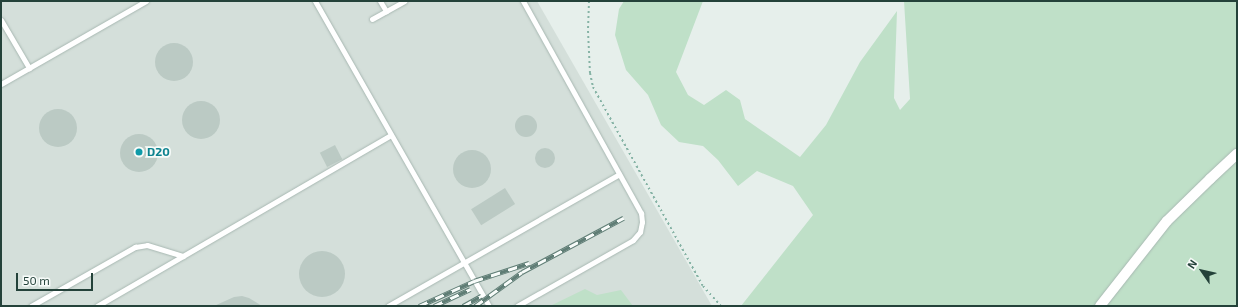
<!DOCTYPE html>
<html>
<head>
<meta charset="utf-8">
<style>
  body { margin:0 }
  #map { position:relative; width:1238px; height:307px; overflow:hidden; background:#e6efeb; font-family:"Exo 2",sans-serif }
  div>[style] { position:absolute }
  .built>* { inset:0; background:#d4dfda }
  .green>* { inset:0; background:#bfe0c8 }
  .building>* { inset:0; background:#bbcac4; transform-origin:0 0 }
  .round { border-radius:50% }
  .path>* { height:2px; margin-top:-1px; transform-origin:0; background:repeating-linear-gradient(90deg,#86b3a5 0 2px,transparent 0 5px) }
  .roads { filter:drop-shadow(0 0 1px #a8b8b2) drop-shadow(0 0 1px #a8b8b2) }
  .service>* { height:5px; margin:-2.5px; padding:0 2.5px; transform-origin:2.5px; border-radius:2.5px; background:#fff }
  .minor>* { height:10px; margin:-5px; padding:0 5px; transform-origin:5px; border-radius:5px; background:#fff }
  .rail>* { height:4.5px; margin-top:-2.25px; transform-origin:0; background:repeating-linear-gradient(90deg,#f7fbf9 0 9px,#5f7d75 0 18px); box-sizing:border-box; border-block:1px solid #5f7d75 }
  .dots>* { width:11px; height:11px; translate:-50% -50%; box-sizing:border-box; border:2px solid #f7fbf9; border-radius:50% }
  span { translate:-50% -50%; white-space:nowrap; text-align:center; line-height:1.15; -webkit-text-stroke:3.5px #f7fbf9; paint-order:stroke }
  .culture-label { font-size:12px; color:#0d838f; font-weight:700 }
  .left { translate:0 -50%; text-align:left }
  .frame { position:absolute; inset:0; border:2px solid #24423a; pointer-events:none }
  .north { position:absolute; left:1182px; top:251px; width:40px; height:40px; -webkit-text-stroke:3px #f7fbf9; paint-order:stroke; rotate:304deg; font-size:11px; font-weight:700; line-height:16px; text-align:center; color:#24423a }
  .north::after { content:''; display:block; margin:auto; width:14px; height:18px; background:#24423a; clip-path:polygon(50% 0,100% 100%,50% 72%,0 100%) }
  .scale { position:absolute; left:16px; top:273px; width:77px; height:18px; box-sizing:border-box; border:2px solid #24423a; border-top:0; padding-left:5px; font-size:12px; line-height:14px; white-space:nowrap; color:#24423a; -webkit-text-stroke:3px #f7fbf9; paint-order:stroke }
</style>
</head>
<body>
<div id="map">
  <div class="built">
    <i style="clip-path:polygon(1px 1px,537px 1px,712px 306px,1px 306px)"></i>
  </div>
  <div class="green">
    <i style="clip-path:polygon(624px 1px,703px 1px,676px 72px,688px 95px,704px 105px,726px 90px,740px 100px,745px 119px,800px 157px,826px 125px,860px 62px,897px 11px,894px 98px,900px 110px,910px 99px,904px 1px,1237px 1px,1237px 306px,741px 306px,813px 215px,793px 186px,757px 171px,738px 186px,718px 160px,703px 146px,679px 142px,661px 125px,648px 95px,626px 70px,615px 35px,619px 9px)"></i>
    <i style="clip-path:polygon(585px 289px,597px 295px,621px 290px,633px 306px,550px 306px)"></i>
  </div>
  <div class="building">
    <i class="round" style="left:155px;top:43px;width:38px;height:38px"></i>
    <i class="round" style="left:182px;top:101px;width:38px;height:38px"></i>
    <i class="round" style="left:39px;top:109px;width:38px;height:38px"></i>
    <i class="round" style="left:515px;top:115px;width:22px;height:22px"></i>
    <i class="round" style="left:120px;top:134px;width:38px;height:38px"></i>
    <i style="left:335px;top:145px;width:16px;height:17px;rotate:63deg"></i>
    <i class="round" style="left:535px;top:148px;width:20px;height:20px"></i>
    <i class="round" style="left:453px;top:150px;width:38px;height:38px"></i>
    <i style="left:505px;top:188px;width:19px;height:40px;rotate:58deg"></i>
    <i class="round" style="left:299px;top:251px;width:46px;height:46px"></i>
    <i style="clip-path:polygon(242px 296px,249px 298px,262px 306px,214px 306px,234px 297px)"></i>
  </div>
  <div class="path">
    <i style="left:589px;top:1px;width:30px;rotate:92deg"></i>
    <i style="left:588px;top:31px;width:42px;rotate:87.3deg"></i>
    <i style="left:590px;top:73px;width:14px;rotate:78deg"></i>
    <i style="left:593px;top:87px;width:227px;rotate:61.1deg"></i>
    <i style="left:703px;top:286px;width:27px;rotate:48deg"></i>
  </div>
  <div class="roads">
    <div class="service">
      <i style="left:315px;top:1px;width:351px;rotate:60.3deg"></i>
      <i style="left:380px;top:1px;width:12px;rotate:59deg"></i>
      <i style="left:372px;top:19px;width:37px;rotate:-29deg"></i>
      <i style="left:1px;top:20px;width:56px;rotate:59.7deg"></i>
      <i style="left:1px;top:84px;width:167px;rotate:-29.8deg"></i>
      <i style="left:31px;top:306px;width:120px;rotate:-29.6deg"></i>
      <i style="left:135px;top:247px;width:12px;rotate:-9deg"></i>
      <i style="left:147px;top:245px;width:38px;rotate:17deg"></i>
      <i style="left:97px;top:306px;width:340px;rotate:-30.2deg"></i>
      <i style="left:388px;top:306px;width:266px;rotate:-29.7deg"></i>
      <i style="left:517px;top:306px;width:133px;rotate:-29.6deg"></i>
      <i style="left:633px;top:240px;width:11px;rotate:-49deg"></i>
      <i style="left:640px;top:232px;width:10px;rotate:-79deg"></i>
      <i style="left:642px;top:222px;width:9px;rotate:-96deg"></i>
      <i style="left:641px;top:213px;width:243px;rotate:-119.1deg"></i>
    </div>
    <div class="minor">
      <i style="left:1100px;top:306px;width:108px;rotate:-51.8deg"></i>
      <i style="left:1167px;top:221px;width:60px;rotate:-44.3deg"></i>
      <i style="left:1210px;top:179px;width:37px;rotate:-43deg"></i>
    </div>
  </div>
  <div class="rail">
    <i style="left:419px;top:306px;width:60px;rotate:-24.4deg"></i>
    <i style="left:474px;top:281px;width:58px;rotate:-18.1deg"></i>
    <i style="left:434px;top:306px;width:40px;rotate:-25deg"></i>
    <i style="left:463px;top:306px;width:21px;rotate:-29deg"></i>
    <i style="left:475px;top:306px;width:58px;rotate:-35.9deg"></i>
    <i style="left:522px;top:272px;width:115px;rotate:-28.1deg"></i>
  </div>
  <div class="dots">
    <i style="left:139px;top:152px;background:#0f9aa8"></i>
  </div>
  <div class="culture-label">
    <span class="left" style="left:147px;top:152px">D20</span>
  </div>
  <div class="frame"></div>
  <div class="north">N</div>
  <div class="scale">50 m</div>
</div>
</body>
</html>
